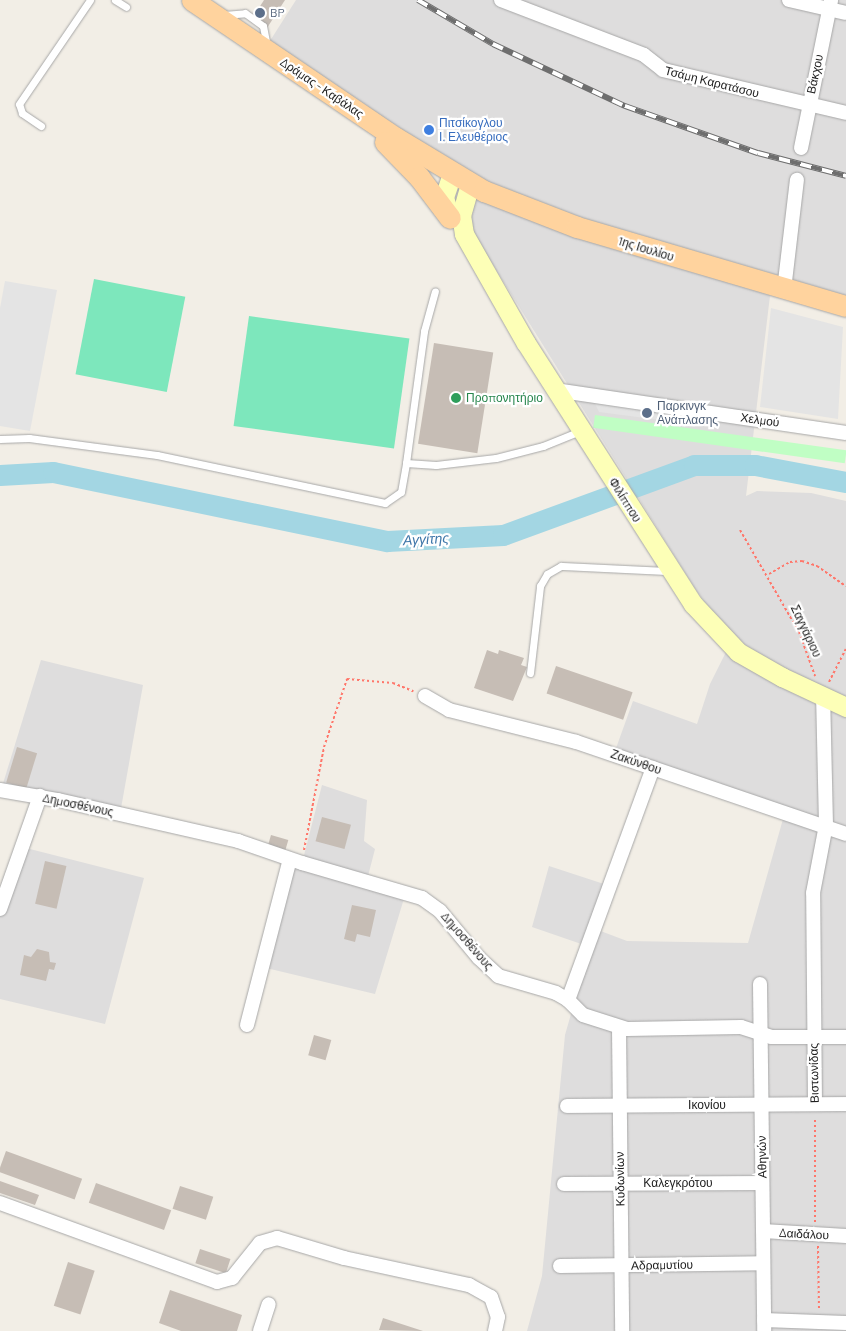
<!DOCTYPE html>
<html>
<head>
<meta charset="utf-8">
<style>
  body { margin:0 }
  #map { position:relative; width:846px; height:1331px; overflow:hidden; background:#f2eee6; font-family:Barlow,sans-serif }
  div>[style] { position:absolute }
  .residential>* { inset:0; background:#dedddd }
  .park>* { inset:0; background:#c0fec4; transform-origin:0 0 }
  .pitch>* { inset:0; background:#7de7bc; transform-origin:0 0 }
  .parking>* { inset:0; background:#e4e4e4 }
  .river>* { height:21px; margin:-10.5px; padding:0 10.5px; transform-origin:10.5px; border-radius:10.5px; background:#a3d6e3 }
  .building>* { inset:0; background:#c6bdb5; transform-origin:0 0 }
  .path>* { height:2px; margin-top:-1px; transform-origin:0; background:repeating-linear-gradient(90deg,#ff766a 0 2.5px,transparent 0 5px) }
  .roads { filter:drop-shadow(0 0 1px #a7a7a7) drop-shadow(0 0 1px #a7a7a7) }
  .service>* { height:7px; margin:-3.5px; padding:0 3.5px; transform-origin:3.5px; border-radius:3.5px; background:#fff }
  .minor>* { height:14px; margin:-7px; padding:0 7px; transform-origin:7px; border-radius:7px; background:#fff }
  .secondary>* { height:19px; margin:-9.5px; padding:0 9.5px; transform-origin:9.5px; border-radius:9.5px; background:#fdffb7 }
  .primary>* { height:21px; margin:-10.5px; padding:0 10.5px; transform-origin:10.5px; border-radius:10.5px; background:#ffd39e }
  .rail>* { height:5.5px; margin-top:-2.75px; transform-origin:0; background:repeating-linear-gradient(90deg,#fff 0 11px,#6e6e6e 0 22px); box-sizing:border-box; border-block:1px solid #6e6e6e }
  .dots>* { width:14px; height:14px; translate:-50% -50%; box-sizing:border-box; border:2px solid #fff; border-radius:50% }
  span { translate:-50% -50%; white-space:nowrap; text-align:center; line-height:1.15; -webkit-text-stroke:4.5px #fff; paint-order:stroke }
  .service-label { font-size:12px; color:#4e5e75 }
  .left { translate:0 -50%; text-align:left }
  .street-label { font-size:12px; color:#202020 }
  .shop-label { font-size:12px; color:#366cbe }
  .leisure-label { font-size:12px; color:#27864d }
  .water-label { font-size:14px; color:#3e76a9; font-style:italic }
</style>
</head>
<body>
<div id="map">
  <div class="residential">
    <i style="clip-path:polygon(296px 0,846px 0,846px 296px,772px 279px,746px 496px,757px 491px,811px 493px,846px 501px,846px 1331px,527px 1331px,542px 1276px,565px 1035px,590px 947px,532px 927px,549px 866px,604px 884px,590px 927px,627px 941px,748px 943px,783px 819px,615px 751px,633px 701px,697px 724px,710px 684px,734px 636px,716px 618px,694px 587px,468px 225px,480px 180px,268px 44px)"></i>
    <i style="clip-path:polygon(41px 660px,143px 685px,120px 814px,1px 790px)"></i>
    <i style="clip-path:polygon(322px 785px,367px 800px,364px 841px,375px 849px,367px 880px,406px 892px,375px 994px,262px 967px,290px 859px,302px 863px)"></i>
    <i style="clip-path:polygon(22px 847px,144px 878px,105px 1024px,0 999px,0 909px)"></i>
  </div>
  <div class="park">
    <i style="left:595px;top:415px;width:254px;height:13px;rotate:8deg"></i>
  </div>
  <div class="pitch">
    <i style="left:94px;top:279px;width:93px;height:97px;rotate:11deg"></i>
    <i style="left:249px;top:316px;width:162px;height:111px;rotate:8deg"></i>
  </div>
  <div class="parking">
    <i style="clip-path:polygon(5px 281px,57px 290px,30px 431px,0 426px,0 308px)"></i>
    <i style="clip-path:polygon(771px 308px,843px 327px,838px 419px,760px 407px)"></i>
    <i style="clip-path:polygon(594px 402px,697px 416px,691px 424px,599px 412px)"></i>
  </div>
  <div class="river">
    <i style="left:0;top:475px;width:53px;rotate:-3.2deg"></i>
    <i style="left:53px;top:472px;width:341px;rotate:11.7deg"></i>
    <i style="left:387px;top:541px;width:116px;rotate:-3deg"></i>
    <i style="left:503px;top:535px;width:203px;rotate:-20.1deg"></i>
    <i style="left:694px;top:465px;width:61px"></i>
    <i style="left:755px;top:465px;width:93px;rotate:10.6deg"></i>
  </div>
  <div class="building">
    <i style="clip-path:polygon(264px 0,285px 0,267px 28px,252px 19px)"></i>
    <i style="left:434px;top:343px;width:60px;height:102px;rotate:9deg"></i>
    <i style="clip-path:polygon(487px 650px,498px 654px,499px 650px,524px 658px,521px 665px,527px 667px,513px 701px,474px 688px)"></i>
    <i style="left:556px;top:666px;width:81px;height:29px;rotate:19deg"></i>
    <i style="left:17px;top:747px;width:21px;height:37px;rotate:17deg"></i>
    <i style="left:322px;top:817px;width:30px;height:25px;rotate:15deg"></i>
    <i style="left:271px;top:835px;width:18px;height:11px;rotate:16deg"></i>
    <i style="left:45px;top:861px;width:22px;height:44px;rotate:13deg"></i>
    <i style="clip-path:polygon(352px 905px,376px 910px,370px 937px,357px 934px,355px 942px,344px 939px)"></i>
    <i style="clip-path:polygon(37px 949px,49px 952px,50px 962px,56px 963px,54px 970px,49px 969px,46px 981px,20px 975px,24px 955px,31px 957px)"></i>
    <i style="left:314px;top:1035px;width:18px;height:21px;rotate:16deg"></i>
    <i style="left:6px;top:1151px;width:81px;height:22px;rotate:20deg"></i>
    <i style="clip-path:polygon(0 1181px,39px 1195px,35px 1205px,0 1193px)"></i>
    <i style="left:96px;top:1183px;width:80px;height:21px;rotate:20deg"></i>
    <i style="left:180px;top:1186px;width:35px;height:24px;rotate:18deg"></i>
    <i style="left:200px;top:1249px;width:32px;height:15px;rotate:18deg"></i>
    <i style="left:68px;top:1262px;width:28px;height:46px;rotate:18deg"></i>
    <i style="clip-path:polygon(170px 1290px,242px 1315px,237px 1331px,181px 1331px,159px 1323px)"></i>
    <i style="clip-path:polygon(383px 1318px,423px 1331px,422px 1331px,379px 1330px)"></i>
  </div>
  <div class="path">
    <i style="left:740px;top:530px;width:118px;rotate:60deg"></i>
    <i style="left:799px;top:632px;width:47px;rotate:70deg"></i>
    <i style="left:769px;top:574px;width:24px;rotate:-30deg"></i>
    <i style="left:790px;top:562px;width:12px;rotate:-5deg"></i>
    <i style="left:802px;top:561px;width:16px;rotate:18deg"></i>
    <i style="left:817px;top:566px;width:35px;rotate:35deg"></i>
    <i style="left:829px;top:682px;width:37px;rotate:-63deg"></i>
    <i style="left:304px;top:850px;width:105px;rotate:-79deg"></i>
    <i style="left:324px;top:747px;width:72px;rotate:-71.3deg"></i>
    <i style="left:347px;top:679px;width:46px;rotate:5deg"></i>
    <i style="left:393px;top:683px;width:22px;rotate:22deg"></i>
    <i style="left:815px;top:1222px;width:105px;rotate:-90deg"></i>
    <i style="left:818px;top:1246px;width:63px;rotate:89.1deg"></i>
  </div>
  <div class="roads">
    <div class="service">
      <i style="left:115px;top:0;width:13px;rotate:32deg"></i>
      <i style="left:224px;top:15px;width:21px;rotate:-5deg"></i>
      <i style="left:245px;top:13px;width:22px;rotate:36deg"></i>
      <i style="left:263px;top:26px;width:20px;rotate:79deg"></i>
      <i style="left:41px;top:126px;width:23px;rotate:-146deg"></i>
      <i style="left:22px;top:113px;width:9px;rotate:-108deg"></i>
      <i style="left:19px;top:104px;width:126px;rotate:-55.7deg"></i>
      <i style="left:0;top:439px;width:29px;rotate:-2deg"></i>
      <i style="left:29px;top:438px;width:129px;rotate:7.6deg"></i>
      <i style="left:157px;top:455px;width:233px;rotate:11.9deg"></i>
      <i style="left:385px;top:503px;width:19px;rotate:-35deg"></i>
      <i style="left:401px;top:492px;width:29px;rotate:-80deg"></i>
      <i style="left:406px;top:463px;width:30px;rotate:4deg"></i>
      <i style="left:436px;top:465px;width:60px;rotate:-6.7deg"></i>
      <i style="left:496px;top:458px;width:49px;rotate:-14.3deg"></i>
      <i style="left:543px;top:446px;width:40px;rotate:-22deg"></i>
      <i style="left:406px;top:463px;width:133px;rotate:-82.2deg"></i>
      <i style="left:424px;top:331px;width:41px;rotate:-74.6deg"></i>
      <i style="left:530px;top:673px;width:88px;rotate:-83.4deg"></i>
      <i style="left:540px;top:586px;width:14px;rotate:-60deg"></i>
      <i style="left:547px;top:574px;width:16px;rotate:-30deg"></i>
      <i style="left:561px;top:566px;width:107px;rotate:2.7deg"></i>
    </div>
    <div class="minor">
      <i style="left:501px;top:0;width:153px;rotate:21deg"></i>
      <i style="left:644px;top:55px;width:24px;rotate:38deg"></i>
      <i style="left:663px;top:70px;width:188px;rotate:13.2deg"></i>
      <i style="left:789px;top:0;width:58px;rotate:12.8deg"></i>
      <i style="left:801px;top:148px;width:151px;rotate:-78.5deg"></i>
      <i style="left:784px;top:290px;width:111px;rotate:-83.3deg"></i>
      <i style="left:555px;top:390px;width:294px;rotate:8.4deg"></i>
      <i style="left:425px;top:696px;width:28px;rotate:30deg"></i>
      <i style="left:449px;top:710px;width:131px;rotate:14.1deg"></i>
      <i style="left:576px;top:742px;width:285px;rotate:18.8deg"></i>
      <i style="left:0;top:790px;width:59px;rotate:9.8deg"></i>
      <i style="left:58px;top:800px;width:185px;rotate:12.8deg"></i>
      <i style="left:238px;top:841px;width:68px;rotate:19deg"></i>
      <i style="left:302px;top:863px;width:125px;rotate:16.3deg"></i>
      <i style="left:422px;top:898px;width:22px;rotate:36deg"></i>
      <i style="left:440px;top:911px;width:61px;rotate:50.3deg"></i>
      <i style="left:479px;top:958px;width:26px;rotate:43deg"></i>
      <i style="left:498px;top:976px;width:60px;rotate:16.3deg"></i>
      <i style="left:556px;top:993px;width:14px;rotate:30deg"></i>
      <i style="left:568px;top:1000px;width:21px;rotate:45deg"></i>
      <i style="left:583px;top:1015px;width:46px;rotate:17.7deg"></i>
      <i style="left:627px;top:1029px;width:114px;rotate:-1deg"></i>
      <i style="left:741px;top:1027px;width:32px;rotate:18deg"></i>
      <i style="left:771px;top:1037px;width:75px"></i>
      <i style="left:0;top:909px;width:120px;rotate:-70.5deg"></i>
      <i style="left:760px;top:984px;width:347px;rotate:89.3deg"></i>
      <i style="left:568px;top:1000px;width:247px;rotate:-69.9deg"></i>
      <i style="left:247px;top:1025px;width:171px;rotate:-75.5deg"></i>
      <i style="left:619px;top:1027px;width:304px;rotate:89.4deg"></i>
      <i style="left:815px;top:1104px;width:211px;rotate:-90.5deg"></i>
      <i style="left:813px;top:893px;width:69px;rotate:-79.2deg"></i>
      <i style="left:826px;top:825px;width:128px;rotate:-91.3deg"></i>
      <i style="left:567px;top:1106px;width:279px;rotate:-0.4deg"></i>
      <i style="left:564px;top:1184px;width:198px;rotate:-0.3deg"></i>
      <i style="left:0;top:1203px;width:231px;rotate:20deg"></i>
      <i style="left:217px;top:1282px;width:16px;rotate:-15deg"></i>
      <i style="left:232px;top:1278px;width:45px;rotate:-51.3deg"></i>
      <i style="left:260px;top:1243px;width:18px;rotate:-16deg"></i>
      <i style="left:277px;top:1238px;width:70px;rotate:16.6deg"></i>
      <i style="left:344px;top:1258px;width:128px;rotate:12.2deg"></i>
      <i style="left:469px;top:1285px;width:25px;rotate:29deg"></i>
      <i style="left:491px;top:1297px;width:21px;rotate:71deg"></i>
      <i style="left:498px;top:1317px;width:14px;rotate:102deg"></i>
      <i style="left:763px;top:1231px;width:83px;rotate:3.4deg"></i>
      <i style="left:560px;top:1266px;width:203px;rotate:-0.8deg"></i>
      <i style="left:764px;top:1320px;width:82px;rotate:2.1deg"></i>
      <i style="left:260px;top:1331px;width:28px;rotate:-72deg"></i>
    </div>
    <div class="secondary">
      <i style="left:470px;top:184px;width:32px;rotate:106deg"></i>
      <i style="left:461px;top:215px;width:19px;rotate:81deg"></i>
      <i style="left:464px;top:234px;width:125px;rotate:60.4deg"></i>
      <i style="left:526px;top:343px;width:310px;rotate:57.4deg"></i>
      <i style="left:693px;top:604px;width:66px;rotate:46.8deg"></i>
      <i style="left:738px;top:652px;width:51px;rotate:29.6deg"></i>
      <i style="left:782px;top:677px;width:71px;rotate:25.1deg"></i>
      <i style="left:450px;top:217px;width:21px;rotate:-107deg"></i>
      <i style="left:444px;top:197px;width:24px;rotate:-71deg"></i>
    </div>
    <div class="primary">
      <i style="left:192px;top:0;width:246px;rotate:34.1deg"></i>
      <i style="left:396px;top:138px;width:103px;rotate:31.1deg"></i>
      <i style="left:484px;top:191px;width:100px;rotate:21.2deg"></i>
      <i style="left:577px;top:227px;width:280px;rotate:16.4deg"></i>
      <i style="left:385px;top:142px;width:49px;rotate:45.8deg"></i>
      <i style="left:419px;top:177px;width:51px;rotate:52.9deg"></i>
    </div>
  </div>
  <div class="rail">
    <i style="left:418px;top:0;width:87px;rotate:30.4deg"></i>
    <i style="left:493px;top:44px;width:146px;rotate:25.2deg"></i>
    <i style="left:625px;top:106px;width:141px;rotate:19.5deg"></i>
    <i style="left:758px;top:153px;width:91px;rotate:14.6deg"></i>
  </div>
  <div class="dots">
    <i style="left:260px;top:13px;background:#5c6f8a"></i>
    <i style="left:429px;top:130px;background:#3f7fe0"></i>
    <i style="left:456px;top:398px;background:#2e9e5b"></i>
    <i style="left:647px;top:413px;background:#5c6f8a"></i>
  </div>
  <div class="service-label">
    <span class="left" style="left:270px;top:13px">BP</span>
    <span class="left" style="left:657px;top:413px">Παρκινγκ<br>Ανάπλασης</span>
  </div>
  <div class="street-label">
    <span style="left:815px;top:74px;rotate:-78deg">Βάκχου</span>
    <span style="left:712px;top:82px;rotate:14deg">Τσάμη Καρατάσου</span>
    <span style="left:322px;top:88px;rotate:34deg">Δράμας - Καβάλας</span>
    <span style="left:646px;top:249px;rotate:17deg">1ης Ιουλίου</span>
    <span style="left:760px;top:420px;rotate:8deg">Χελμού</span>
    <span style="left:625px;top:500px;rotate:58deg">Φιλίππου</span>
    <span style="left:806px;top:631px;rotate:65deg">Σαγγάριου</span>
    <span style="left:636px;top:762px;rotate:19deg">Ζακύνθου</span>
    <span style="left:78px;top:805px;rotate:12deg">Δημοσθένους</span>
    <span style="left:467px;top:941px;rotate:49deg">Δημοσθένους</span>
    <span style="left:814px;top:1073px;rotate:-91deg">Βιστωνίδας</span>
    <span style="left:707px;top:1105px">Ικονίου</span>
    <span style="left:762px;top:1157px;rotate:-91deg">Αθηνών</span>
    <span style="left:620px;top:1179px;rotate:-91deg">Κυδωνίων</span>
    <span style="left:678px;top:1183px">Καλεγκρότου</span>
    <span style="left:804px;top:1234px;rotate:3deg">Δαιδάλου</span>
    <span style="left:662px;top:1265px;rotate:-1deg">Αδραμυτίου</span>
  </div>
  <div class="shop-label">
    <span class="left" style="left:439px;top:130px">Πιτσίκογλου<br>Ι. Ελευθέριος</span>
  </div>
  <div class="leisure-label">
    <span class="left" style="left:466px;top:398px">Προπονητήριο</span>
  </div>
  <div class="water-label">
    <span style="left:426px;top:539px;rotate:-3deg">Αγγίτης</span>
  </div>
</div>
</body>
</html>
